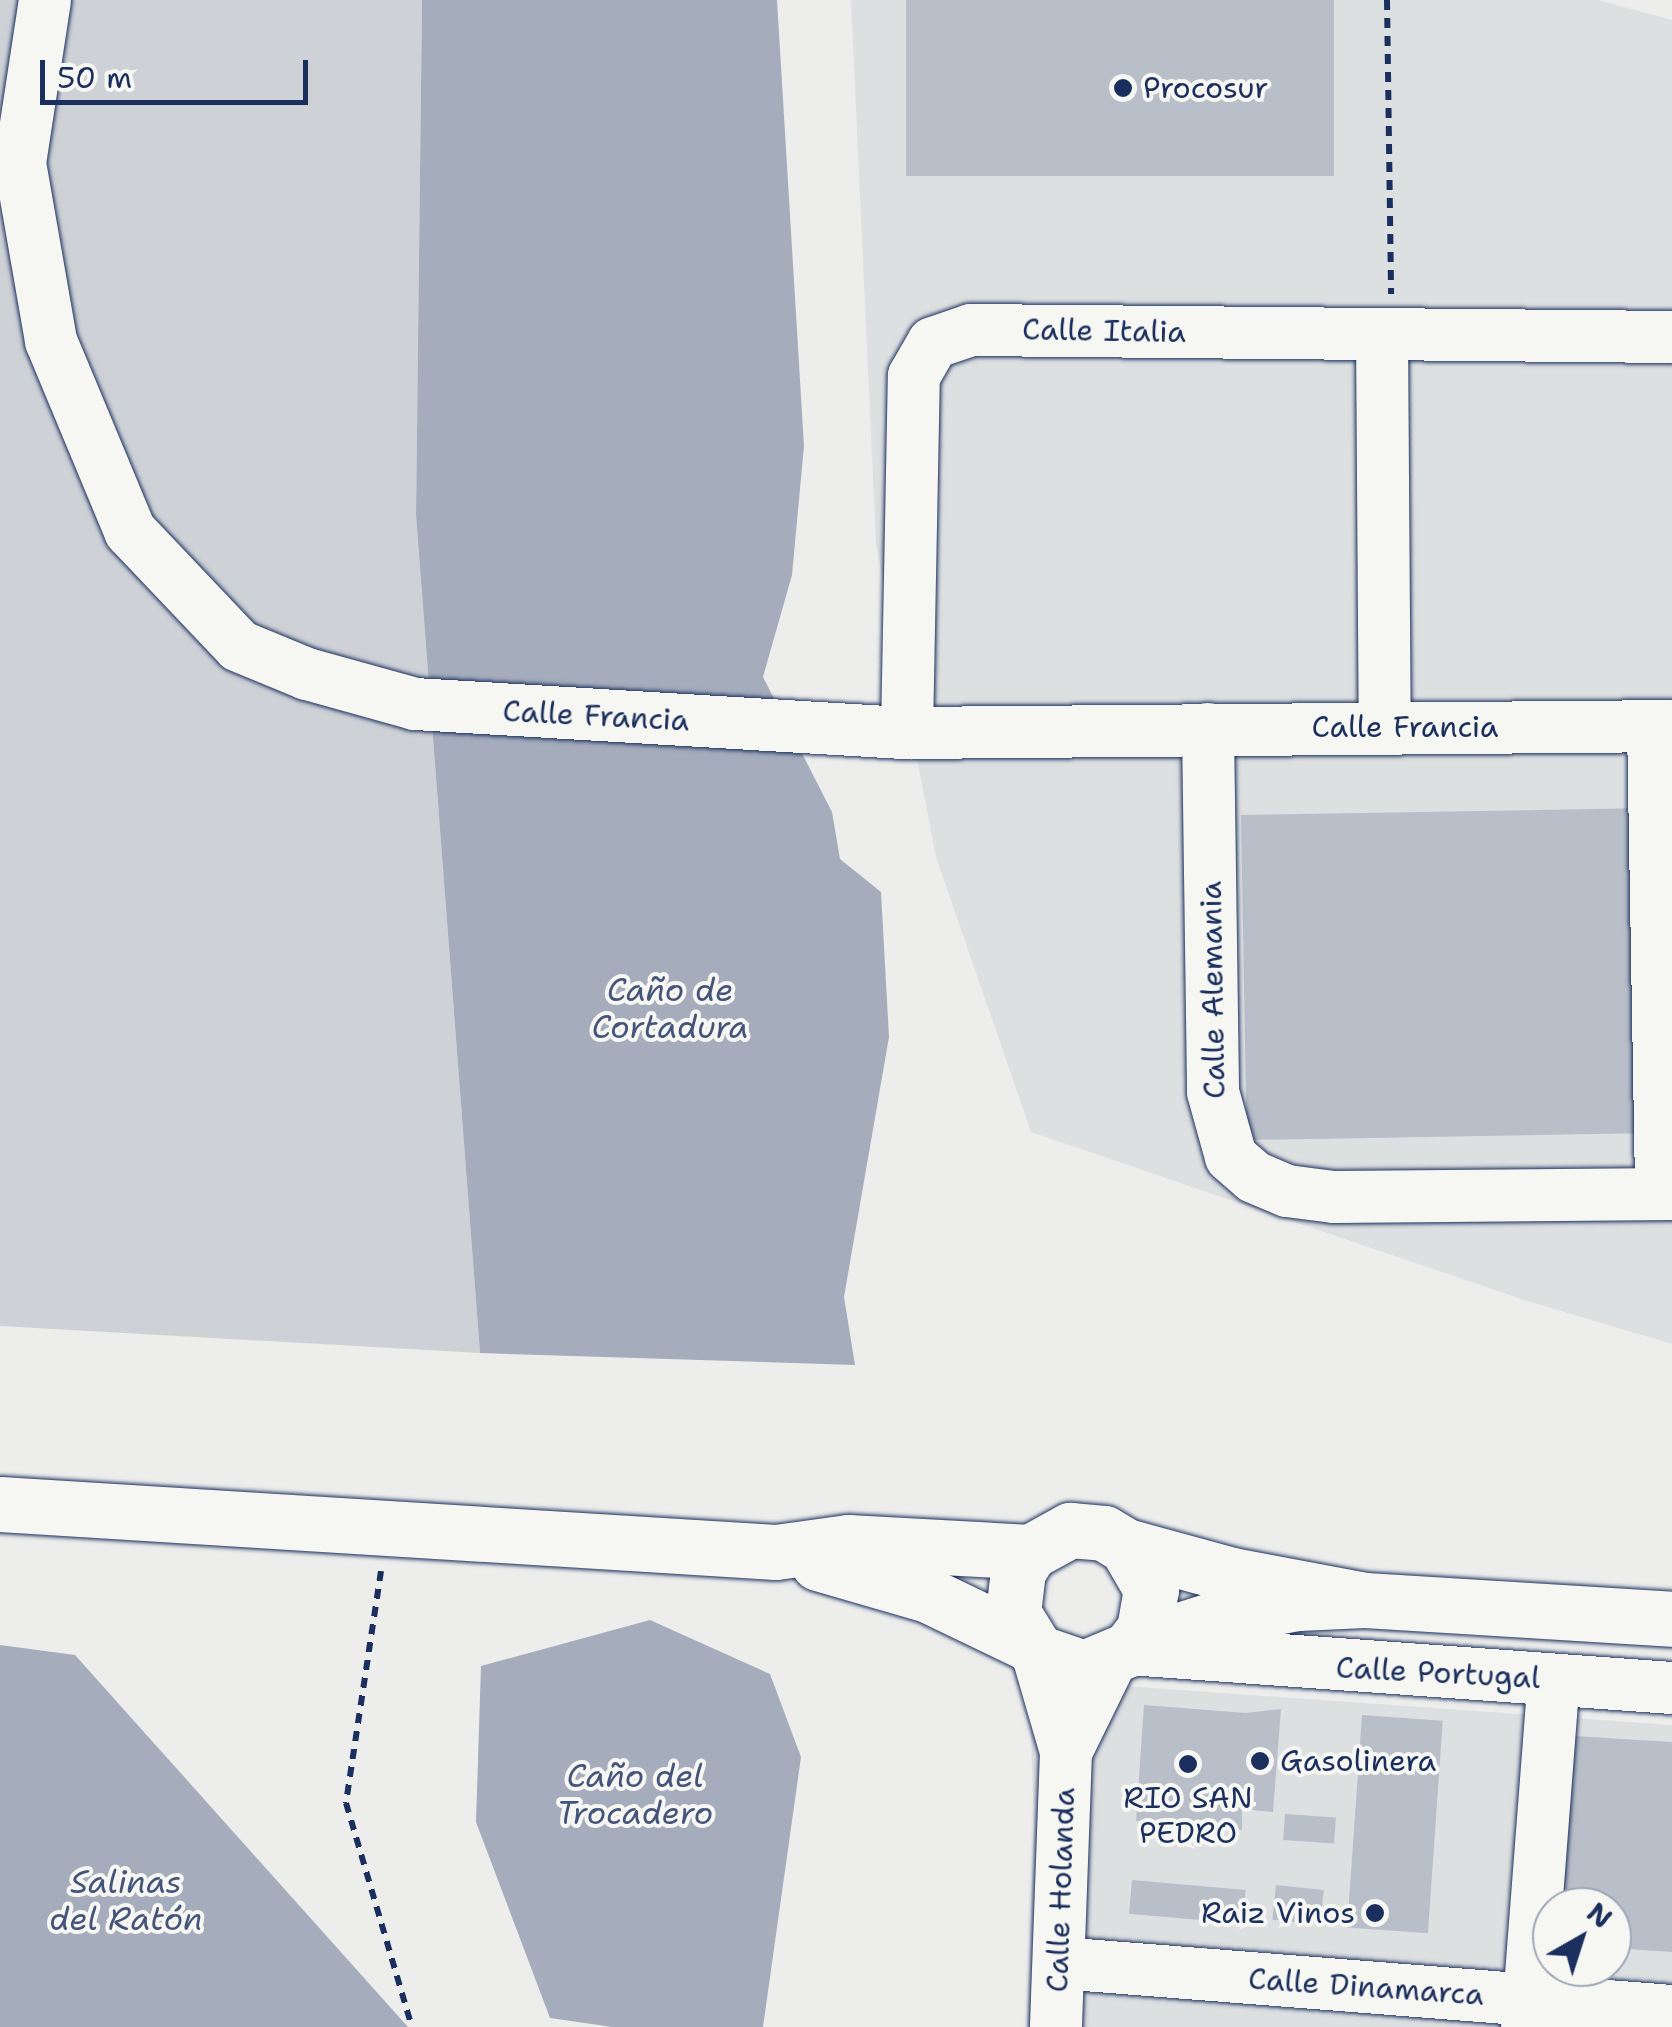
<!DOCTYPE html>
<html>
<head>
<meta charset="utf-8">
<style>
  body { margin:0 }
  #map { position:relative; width:1672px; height:2027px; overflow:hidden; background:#edeeec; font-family:"Shantell Sans",sans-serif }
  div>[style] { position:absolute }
  .built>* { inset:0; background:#dde0e1 }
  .green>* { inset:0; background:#ced2d7 }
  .water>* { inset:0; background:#a5acbc }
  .building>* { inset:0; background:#b9bfc8; transform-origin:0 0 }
  .path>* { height:6px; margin-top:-3px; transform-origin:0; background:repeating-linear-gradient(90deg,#1b2f5e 0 10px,transparent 0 18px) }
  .roads { filter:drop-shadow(0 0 2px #1b2f5e) drop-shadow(0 0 2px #1b2f5e) }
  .minor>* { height:52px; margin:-26px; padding:0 26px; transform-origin:26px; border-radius:26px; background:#f6f6f2 }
  .major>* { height:55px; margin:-27.5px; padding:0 27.5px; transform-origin:27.5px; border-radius:27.5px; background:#f6f6f2 }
  .dots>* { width:28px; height:28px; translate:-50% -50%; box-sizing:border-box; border:5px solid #f6f6f2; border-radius:50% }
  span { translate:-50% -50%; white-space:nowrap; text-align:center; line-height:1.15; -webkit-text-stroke:8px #f6f6f2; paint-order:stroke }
  .poi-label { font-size:30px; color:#1b2f5e }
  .left { translate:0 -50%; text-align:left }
  .right { translate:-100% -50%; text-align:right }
  .street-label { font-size:30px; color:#1b2f5e }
  .water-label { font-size:32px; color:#44547a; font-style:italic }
  .north { position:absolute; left:1532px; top:1887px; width:100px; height:100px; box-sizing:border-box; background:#f6f6f2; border:2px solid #9ea6b7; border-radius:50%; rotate:39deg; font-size:28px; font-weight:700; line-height:40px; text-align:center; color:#1b2f5e }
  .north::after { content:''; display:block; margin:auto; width:35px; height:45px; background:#1b2f5e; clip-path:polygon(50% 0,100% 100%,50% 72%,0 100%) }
  .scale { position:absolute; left:40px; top:60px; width:268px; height:45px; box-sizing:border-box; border:5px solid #1b2f5e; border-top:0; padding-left:12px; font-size:30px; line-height:35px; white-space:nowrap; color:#1b2f5e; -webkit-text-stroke:8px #f6f6f2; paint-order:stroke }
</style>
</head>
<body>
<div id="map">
  <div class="built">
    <i style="clip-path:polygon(851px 0,1598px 0,1672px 20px,1672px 1344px,1524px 1300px,1031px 1132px,936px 857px,876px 544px)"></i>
    <i style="clip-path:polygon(evenodd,1029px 1679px,1672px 1725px,1672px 2027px,1027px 2027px,1034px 1822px,1029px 1679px,1552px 1907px,1612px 1907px,1612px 1967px,1552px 1967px,1552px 1907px)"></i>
  </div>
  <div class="green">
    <i style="clip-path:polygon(0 0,422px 0,416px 515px,480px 1353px,0 1326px)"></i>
  </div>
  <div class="water">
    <i style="clip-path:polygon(422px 0,777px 0,804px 446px,792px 575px,763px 677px,832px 812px,840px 859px,881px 892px,889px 1037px,844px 1297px,855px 1365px,480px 1353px,416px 515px)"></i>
    <i style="clip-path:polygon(650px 1620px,770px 1674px,801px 1757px,763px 2027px,612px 2027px,550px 2018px,476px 1822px,481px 1666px)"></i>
    <i style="clip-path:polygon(0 1645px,75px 1655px,408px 2027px,0 2027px)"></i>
  </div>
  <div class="building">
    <i style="left:906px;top:0;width:428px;height:176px"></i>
    <i style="left:1648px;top:808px;width:325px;height:407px;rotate:89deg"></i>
    <i style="clip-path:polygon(1144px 1705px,1246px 1713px,1281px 1709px,1273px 1812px,1242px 1809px,1242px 1830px,1136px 1821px)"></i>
    <i style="left:1362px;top:1715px;width:81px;height:213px;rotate:4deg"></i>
    <i style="clip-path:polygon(1557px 1735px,1672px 1742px,1672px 1952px,1612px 1948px,1612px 1907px,1552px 1907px)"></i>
    <i style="left:1285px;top:1814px;width:51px;height:26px;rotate:4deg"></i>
    <i style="left:1132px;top:1880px;width:114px;height:34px;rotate:5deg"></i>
    <i style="left:1276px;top:1885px;width:48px;height:35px;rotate:6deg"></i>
  </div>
  <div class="path">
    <i style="left:1387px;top:0;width:294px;rotate:89.2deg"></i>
    <i style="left:381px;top:1571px;width:235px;rotate:98.6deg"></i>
    <i style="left:346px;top:1803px;width:234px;rotate:73.6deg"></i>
  </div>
  <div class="roads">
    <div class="minor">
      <i style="left:45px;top:0;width:165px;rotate:98.7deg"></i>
      <i style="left:20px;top:163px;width:181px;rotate:80.1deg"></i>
      <i style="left:51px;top:341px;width:206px;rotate:67.4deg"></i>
      <i style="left:130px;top:531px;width:158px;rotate:46.5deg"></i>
      <i style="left:239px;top:646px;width:74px;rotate:22.4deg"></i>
      <i style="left:307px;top:674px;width:112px;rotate:15.5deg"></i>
      <i style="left:415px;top:704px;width:493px;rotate:3.4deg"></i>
      <i style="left:907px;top:733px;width:765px;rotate:-0.52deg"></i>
      <i style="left:1382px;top:334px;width:392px;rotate:89.6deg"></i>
      <i style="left:1653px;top:726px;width:468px;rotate:89deg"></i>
      <i style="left:1208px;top:729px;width:363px;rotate:89.2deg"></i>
      <i style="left:1213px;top:1092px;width:67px;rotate:74.5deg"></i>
      <i style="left:1231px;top:1157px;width:30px;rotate:41deg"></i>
      <i style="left:1254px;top:1177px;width:36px;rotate:23deg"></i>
      <i style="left:1287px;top:1191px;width:47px;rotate:7.3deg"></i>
      <i style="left:1334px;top:1197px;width:338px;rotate:-0.5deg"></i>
      <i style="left:907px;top:733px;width:357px;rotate:-88.9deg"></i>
      <i style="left:914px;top:376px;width:38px;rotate:-60deg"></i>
      <i style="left:933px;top:343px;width:40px;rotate:-18.9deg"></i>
      <i style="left:971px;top:330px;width:701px;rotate:0.57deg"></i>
      <i style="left:1129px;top:1649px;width:544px;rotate:4.11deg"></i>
      <i style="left:1037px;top:1652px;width:104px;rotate:73.8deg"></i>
      <i style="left:1066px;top:1752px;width:275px;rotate:92.1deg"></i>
      <i style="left:1066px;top:1752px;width:100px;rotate:-63.9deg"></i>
      <i style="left:1059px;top:1963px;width:615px;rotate:4.48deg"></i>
      <i style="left:1527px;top:2027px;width:348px;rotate:-85.6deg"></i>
    </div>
    <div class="major">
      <i style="left:0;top:1504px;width:777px;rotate:3.54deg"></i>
      <i style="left:776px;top:1552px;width:73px;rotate:-7.9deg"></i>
      <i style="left:848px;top:1542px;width:182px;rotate:3.1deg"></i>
      <i style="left:1126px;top:1546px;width:50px;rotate:59.8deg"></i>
      <i style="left:1151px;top:1589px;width:41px;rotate:99.9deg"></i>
      <i style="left:1144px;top:1629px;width:25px;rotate:127deg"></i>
      <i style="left:1129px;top:1649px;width:49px;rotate:157.1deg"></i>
      <i style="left:1084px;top:1668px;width:50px;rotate:-161.2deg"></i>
      <i style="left:1037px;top:1652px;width:46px;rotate:-121.6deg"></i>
      <i style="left:1013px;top:1613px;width:42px;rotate:-83.2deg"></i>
      <i style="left:1018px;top:1571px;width:22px;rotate:-58deg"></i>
      <i style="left:1030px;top:1552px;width:46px;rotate:-28.8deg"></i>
      <i style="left:1070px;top:1530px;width:34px;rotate:5deg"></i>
      <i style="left:1104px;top:1533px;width:26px;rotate:31deg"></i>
      <i style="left:1126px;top:1546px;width:110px;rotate:15.3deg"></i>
      <i style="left:1232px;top:1575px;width:134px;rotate:10.7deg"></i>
      <i style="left:818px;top:1563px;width:115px;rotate:16.2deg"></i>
      <i style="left:928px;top:1595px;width:113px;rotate:25.7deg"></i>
      <i style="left:1132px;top:1645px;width:93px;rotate:-17.5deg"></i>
      <i style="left:1221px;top:1617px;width:78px;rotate:-10.3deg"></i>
      <i style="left:1298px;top:1603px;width:66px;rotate:-2.6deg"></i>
      <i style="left:1364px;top:1600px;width:309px;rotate:3.5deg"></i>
    </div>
  </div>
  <div class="dots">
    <i style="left:1123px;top:88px;background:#1b2f5e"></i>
    <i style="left:1260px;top:1761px;background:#1b2f5e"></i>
    <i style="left:1188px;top:1764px;background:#1b2f5e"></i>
    <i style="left:1375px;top:1913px;background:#1b2f5e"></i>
  </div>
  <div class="poi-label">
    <span class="left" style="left:1143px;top:88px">Procosur</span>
    <span class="left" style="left:1280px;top:1761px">Gasolinera</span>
    <span style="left:1188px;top:1815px">RIO SAN<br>PEDRO</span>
    <span class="right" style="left:1355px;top:1913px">Raiz Vinos</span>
  </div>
  <div class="street-label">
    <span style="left:1104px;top:331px;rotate:1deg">Calle Italia</span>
    <span style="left:596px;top:716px;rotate:3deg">Calle Francia</span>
    <span style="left:1405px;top:727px">Calle Francia</span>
    <span style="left:1213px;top:990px;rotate:-91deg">Calle Alemania</span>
    <span style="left:1438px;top:1673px;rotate:3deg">Calle Portugal</span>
    <span style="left:1061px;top:1890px;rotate:-88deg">Calle Holanda</span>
    <span style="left:1366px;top:1987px;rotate:4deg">Calle Dinamarca</span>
  </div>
  <div class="water-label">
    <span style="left:670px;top:1009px">Caño de<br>Cortadura</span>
    <span style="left:635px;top:1795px">Caño del<br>Trocadero</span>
    <span style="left:126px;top:1901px">Salinas<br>del Ratón</span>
  </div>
  <div class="north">N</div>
  <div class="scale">50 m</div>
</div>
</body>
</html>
